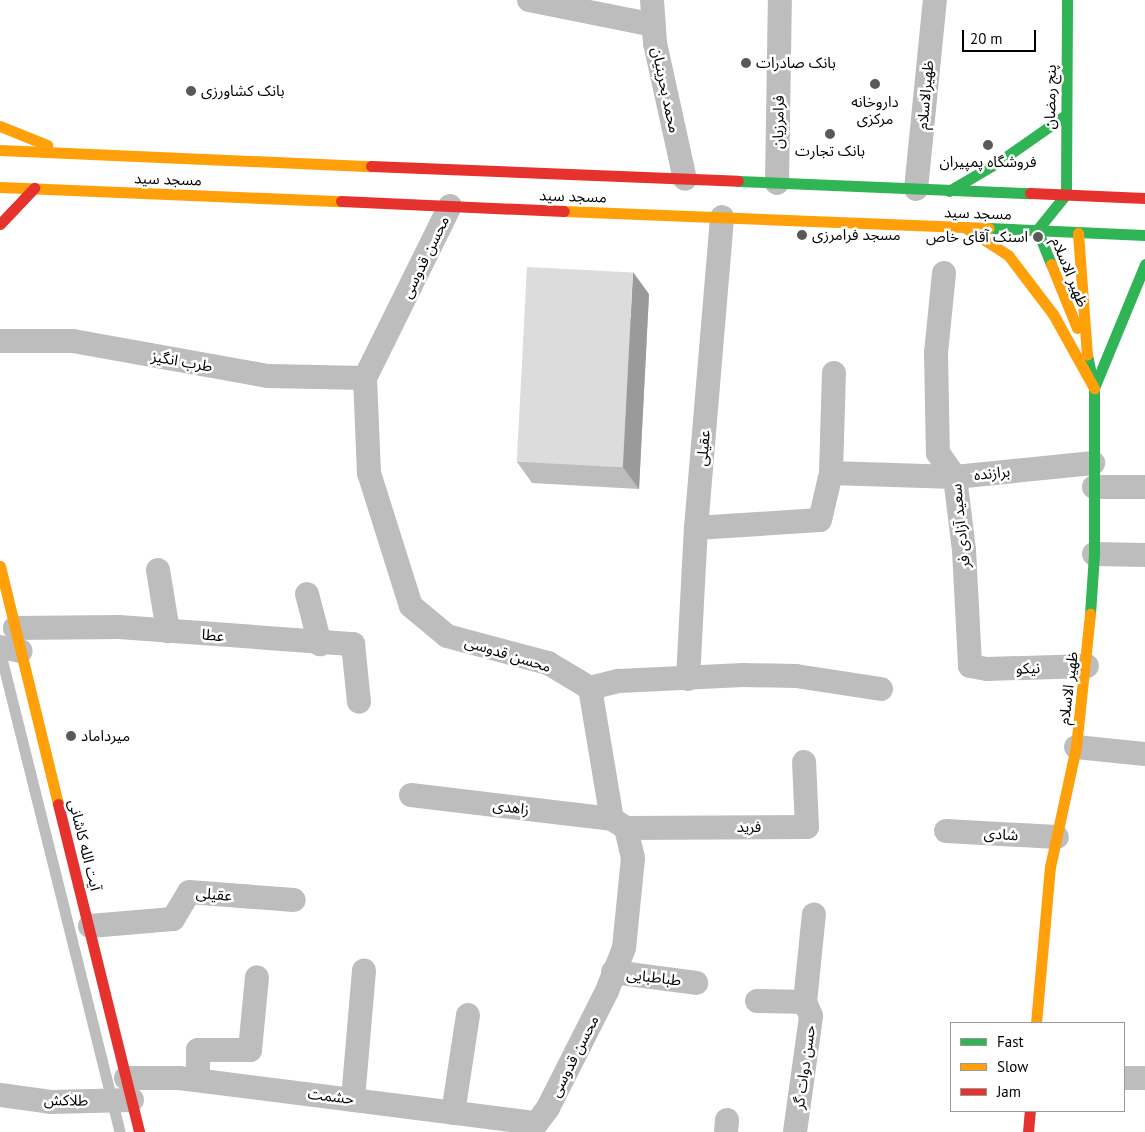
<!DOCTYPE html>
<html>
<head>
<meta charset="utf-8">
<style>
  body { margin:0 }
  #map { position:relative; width:1145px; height:1132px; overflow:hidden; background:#fff; font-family:"PT Sans","Noto Sans Arabic",sans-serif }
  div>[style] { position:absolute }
  .lane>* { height:11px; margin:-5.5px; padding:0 5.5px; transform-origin:5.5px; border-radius:5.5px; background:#bdbdbd }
  .street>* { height:24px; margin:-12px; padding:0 12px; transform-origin:12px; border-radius:12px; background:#bdbdbd }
  .fast>* { height:11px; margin:-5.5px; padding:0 5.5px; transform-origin:5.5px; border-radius:5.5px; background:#30b455 }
  .slow>* { height:11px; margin:-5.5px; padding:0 5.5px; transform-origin:5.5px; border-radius:5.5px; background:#ff9f0a }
  .jam>* { height:11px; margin:-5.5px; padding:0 5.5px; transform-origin:5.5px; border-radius:5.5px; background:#e5322d }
  .wall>* { inset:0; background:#bdbdbd }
  .shaded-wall>* { inset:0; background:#9a9a9a }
  .building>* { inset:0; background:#dcdcdc; transform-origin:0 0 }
  .dots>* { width:14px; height:14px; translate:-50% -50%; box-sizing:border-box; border:2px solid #fff; border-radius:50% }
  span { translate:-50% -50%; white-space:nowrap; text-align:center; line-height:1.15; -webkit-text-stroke:5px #fff; paint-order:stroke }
  .poi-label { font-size:15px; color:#000 }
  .left { translate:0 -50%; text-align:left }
  .right { translate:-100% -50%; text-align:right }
  .street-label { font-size:15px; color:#000 }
  .legend { position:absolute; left:950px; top:1022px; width:175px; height:90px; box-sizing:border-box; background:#fff; border:1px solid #999; margin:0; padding:6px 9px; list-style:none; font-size:15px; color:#000 }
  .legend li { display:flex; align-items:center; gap:10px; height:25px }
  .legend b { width:25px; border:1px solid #999 }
  .scale { position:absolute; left:962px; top:30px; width:74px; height:22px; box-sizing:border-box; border:2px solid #000; border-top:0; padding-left:6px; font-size:15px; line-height:18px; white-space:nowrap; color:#000; -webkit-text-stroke:4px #fff; paint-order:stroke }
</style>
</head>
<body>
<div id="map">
  <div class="lane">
    <i style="left:0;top:652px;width:495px;rotate:76deg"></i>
  </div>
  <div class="street">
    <i style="left:529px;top:0;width:127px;rotate:11.3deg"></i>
    <i style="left:652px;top:0;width:43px;rotate:86deg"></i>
    <i style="left:655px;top:43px;width:139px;rotate:77.6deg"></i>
    <i style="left:777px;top:183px;width:183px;rotate:-89.1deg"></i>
    <i style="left:916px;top:189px;width:190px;rotate:-84.3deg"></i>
    <i style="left:450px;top:206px;width:192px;rotate:116.3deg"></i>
    <i style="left:365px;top:378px;width:95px;rotate:87.6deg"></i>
    <i style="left:369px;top:473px;width:139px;rotate:72.5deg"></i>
    <i style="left:411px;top:606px;width:47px;rotate:39.8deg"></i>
    <i style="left:447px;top:636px;width:105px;rotate:15deg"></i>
    <i style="left:548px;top:663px;width:49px;rotate:30.8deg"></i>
    <i style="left:590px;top:688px;width:133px;rotate:80.5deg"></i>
    <i style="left:612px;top:819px;width:17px;rotate:33deg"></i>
    <i style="left:626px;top:828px;width:31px;rotate:77deg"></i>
    <i style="left:633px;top:858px;width:90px;rotate:95.7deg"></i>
    <i style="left:624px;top:948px;width:46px;rotate:111.6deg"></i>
    <i style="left:607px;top:991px;width:131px;rotate:116.8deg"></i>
    <i style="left:548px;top:1108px;width:30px;rotate:127deg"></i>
    <i style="left:944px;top:273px;width:80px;rotate:95.7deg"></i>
    <i style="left:936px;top:353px;width:100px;rotate:88.9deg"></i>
    <i style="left:938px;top:453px;width:29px;rotate:55deg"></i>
    <i style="left:955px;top:477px;width:74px;rotate:83deg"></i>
    <i style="left:964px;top:550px;width:116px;rotate:87deg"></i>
    <i style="left:970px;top:666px;width:17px;rotate:10deg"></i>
    <i style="left:987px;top:669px;width:100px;rotate:-1.7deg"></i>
    <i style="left:0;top:341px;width:73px"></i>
    <i style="left:73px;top:341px;width:198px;rotate:10.2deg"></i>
    <i style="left:268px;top:376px;width:97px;rotate:1.2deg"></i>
    <i style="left:831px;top:473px;width:124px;rotate:1.8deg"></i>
    <i style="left:955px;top:477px;width:139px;rotate:-5.8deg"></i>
    <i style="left:1094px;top:487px;width:51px"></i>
    <i style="left:696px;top:528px;width:124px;rotate:-3.7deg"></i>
    <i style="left:820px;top:520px;width:48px;rotate:-76.8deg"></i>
    <i style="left:831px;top:473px;width:100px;rotate:-88.3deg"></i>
    <i style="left:1094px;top:554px;width:51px;rotate:1.1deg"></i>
    <i style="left:158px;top:570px;width:62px;rotate:80.7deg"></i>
    <i style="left:307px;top:594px;width:52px;rotate:75.4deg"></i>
    <i style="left:15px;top:628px;width:104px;rotate:-0.6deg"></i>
    <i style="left:119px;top:627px;width:235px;rotate:4.2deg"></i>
    <i style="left:353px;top:644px;width:58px;rotate:84.1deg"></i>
    <i style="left:0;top:647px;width:21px;rotate:11deg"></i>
    <i style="left:688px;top:679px;width:151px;rotate:-87deg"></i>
    <i style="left:696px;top:528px;width:312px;rotate:-85.2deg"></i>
    <i style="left:590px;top:688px;width:30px;rotate:-14deg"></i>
    <i style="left:619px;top:681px;width:124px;rotate:-2.8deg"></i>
    <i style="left:743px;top:675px;width:53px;rotate:1.1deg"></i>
    <i style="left:796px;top:676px;width:86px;rotate:8.7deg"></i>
    <i style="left:1076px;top:747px;width:69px;rotate:5.8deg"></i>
    <i style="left:411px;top:795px;width:202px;rotate:6.8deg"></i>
    <i style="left:626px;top:828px;width:181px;rotate:-0.3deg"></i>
    <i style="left:807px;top:827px;width:65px;rotate:-92.6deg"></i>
    <i style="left:946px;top:831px;width:111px;rotate:3.1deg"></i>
    <i style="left:90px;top:926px;width:83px;rotate:-4.8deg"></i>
    <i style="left:173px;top:919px;width:31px;rotate:-59deg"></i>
    <i style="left:189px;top:892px;width:105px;rotate:4.4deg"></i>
    <i style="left:613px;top:972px;width:84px;rotate:7.5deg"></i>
    <i style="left:757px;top:1001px;width:48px;rotate:1.2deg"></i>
    <i style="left:126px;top:1078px;width:53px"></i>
    <i style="left:179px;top:1078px;width:360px;rotate:7.2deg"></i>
    <i style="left:1124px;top:1078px;width:21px"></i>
    <i style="left:198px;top:1080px;width:30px;rotate:-90deg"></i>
    <i style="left:198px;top:1050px;width:52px"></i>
    <i style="left:250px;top:1050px;width:73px;rotate:-84.5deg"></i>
    <i style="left:0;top:1095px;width:51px;rotate:7.8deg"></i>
    <i style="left:51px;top:1102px;width:81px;rotate:-1.4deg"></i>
    <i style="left:353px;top:1099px;width:129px;rotate:-85.1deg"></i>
    <i style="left:453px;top:1113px;width:99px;rotate:-81.3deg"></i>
    <i style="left:726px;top:1132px;width:12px;rotate:-85deg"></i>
    <i style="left:795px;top:1132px;width:117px;rotate:-82.1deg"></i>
    <i style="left:811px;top:1016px;width:15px;rotate:-113deg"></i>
    <i style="left:805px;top:1002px;width:88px;rotate:-84.2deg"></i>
  </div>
  <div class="fast">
    <i style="left:738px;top:181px;width:292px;rotate:2.4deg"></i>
    <i style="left:949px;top:191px;width:59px;rotate:-30.5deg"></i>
    <i style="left:1000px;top:161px;width:78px;rotate:-35.1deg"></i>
    <i style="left:989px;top:228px;width:156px;rotate:2.6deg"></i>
    <i style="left:1051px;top:264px;width:37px;rotate:-112deg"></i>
    <i style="left:1037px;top:230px;width:46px;rotate:-51.1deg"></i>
    <i style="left:1066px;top:194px;width:194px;rotate:-89.7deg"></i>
    <i style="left:1087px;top:355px;width:34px;rotate:78deg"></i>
    <i style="left:1094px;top:388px;width:166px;rotate:90deg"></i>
    <i style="left:1094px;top:554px;width:60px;rotate:93.8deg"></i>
    <i style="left:1094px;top:388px;width:134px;rotate:-67.6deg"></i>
  </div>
  <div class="slow">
    <i style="left:0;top:126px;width:51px;rotate:22deg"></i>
    <i style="left:0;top:150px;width:371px;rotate:2.5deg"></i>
    <i style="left:0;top:187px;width:341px;rotate:2.4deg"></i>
    <i style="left:564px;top:211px;width:425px;rotate:2.3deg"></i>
    <i style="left:966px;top:228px;width:50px;rotate:32.7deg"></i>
    <i style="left:1008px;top:255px;width:74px;rotate:52.7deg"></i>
    <i style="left:1053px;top:314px;width:85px;rotate:61deg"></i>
    <i style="left:1078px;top:233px;width:122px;rotate:85.8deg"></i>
    <i style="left:1051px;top:264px;width:69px;rotate:67.9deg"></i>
    <i style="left:0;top:566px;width:245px;rotate:76.3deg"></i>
    <i style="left:1036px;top:1023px;width:157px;rotate:-84.9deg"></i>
    <i style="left:1050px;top:867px;width:123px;rotate:-77.8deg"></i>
    <i style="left:1076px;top:747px;width:134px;rotate:-84deg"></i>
  </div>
  <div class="jam">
    <i style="left:371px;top:166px;width:367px;rotate:2.3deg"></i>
    <i style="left:1030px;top:193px;width:115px;rotate:2.5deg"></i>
    <i style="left:341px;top:201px;width:223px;rotate:2.6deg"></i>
    <i style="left:0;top:224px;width:50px;rotate:-46.6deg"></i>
    <i style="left:58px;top:804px;width:338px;rotate:76.1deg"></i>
    <i style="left:1028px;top:1132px;width:21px;rotate:-85deg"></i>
  </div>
  <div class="wall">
    <i style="clip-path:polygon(649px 294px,639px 489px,532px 483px,517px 462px)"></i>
  </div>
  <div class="shaded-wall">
    <i style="clip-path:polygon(633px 272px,649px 294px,639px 489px,623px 467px)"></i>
  </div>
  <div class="building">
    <i style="left:527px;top:267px;width:106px;height:195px;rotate:3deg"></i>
  </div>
  <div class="dots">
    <i style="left:746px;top:63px;background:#595959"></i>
    <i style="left:875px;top:84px;background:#595959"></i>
    <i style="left:191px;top:91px;background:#595959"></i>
    <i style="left:830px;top:134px;background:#595959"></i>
    <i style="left:988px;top:145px;background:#595959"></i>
    <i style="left:802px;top:235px;background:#595959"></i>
    <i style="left:1038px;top:237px;background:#595959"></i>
    <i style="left:71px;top:736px;background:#595959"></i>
  </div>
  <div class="poi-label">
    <span class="left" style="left:756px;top:63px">بانک صادرات</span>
    <span class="left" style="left:201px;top:91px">بانک کشاورزی</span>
    <span style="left:875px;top:110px">داروخانه<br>مرکزی</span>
    <span style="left:830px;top:151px">بانک تجارت</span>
    <span style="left:988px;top:162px">فروشگاه پمپیران</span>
    <span class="left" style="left:812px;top:235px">مسجد فرامرزی</span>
    <span class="right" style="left:1028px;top:237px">اسنک آقای خاص</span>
    <span class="left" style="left:81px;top:736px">میرداماد</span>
  </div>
  <div class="street-label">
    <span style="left:666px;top:90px;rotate:78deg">محمد بحرینیان</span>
    <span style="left:925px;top:95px;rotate:-85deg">ظهیرالاسلام</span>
    <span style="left:1050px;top:97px;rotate:-89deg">پنج رمضان</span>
    <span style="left:778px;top:122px;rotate:-89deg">فرامرزیان</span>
    <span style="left:168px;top:179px;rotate:2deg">مسجد سید</span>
    <span style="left:573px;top:196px;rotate:2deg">مسجد سید</span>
    <span style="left:978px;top:213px;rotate:2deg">مسجد سید</span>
    <span style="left:425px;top:257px;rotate:-64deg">محسن قدوسی</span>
    <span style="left:1070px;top:272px;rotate:68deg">ظهیر الاسلام</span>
    <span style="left:182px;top:361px;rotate:10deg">طرب انگیز</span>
    <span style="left:703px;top:448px;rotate:-85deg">عقیلی</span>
    <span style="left:992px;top:473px;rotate:-6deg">برازنده</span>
    <span style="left:960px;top:526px;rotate:-96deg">سعید آزادی فر</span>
    <span style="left:213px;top:635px;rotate:5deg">عطا</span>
    <span style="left:508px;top:654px;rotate:17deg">محسن قدوسی</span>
    <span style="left:1028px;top:668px;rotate:-2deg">نیکو</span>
    <span style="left:1068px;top:688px;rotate:-83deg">ظهیر الاسلام</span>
    <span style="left:511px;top:807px;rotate:7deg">زاهدی</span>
    <span style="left:749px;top:827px">فرید</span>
    <span style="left:1001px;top:834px;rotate:3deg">شادی</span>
    <span style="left:85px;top:845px;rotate:76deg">آیت الله کاشانی</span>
    <span style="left:214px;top:894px;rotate:5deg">عقیلی</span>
    <span style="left:654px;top:977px;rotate:7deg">طباطبایی</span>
    <span style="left:574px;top:1056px;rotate:-63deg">محسن قدوسی</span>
    <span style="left:804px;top:1067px;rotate:-82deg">حسن دوات گر</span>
    <span style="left:331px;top:1096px;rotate:7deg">حشمت</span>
    <span style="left:66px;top:1100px;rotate:1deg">طلاکش</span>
  </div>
  <ul class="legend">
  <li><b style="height:6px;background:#30b455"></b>Fast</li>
  <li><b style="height:6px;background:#ff9f0a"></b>Slow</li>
  <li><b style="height:6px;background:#e5322d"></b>Jam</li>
  </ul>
  <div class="scale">20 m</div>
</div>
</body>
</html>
